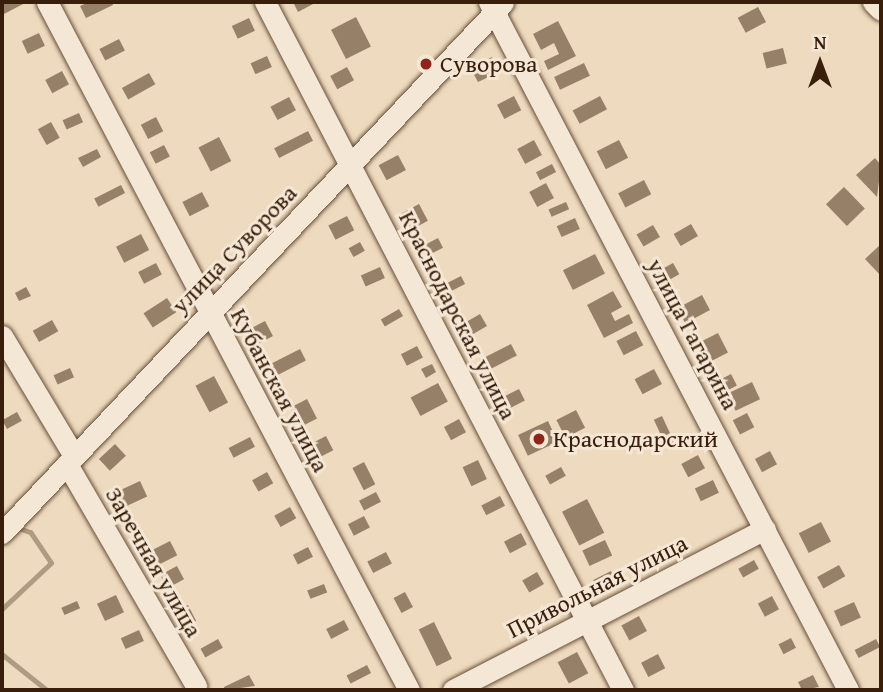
<!DOCTYPE html>
<html>
<head>
<meta charset="utf-8">
<style>
  body { margin:0 }
  #map { position:relative; width:883px; height:692px; overflow:hidden; background:#eedabe; font-family:"Gentium Book Plus",serif }
  div>[style] { position:absolute }
  .stream>* { height:4.5px; margin:-2.25px; padding:0 2.25px; transform-origin:2.25px; border-radius:2.25px; background:#b09a81 }
  .building>* { inset:0; background:#978068; transform-origin:0 0 }
  .roads { filter:drop-shadow(0 0 2px #664e38) drop-shadow(0 0 2px #664e38) }
  .minor>* { height:21px; margin:-10.5px; padding:0 10.5px; transform-origin:10.5px; border-radius:10.5px; background:#f4e7d5 }
  .dots>* { width:19px; height:19px; translate:-50% -50%; box-sizing:border-box; border:4px solid #f4e7d5; border-radius:50% }
  span { translate:-50% -50%; white-space:nowrap; text-align:center; line-height:1.15; -webkit-text-stroke:6px #f4e7d5; paint-order:stroke }
  .poi-label { font-size:24px; color:#391f0b }
  .left { translate:0 -50%; text-align:left }
  .street-label { font-size:24px; color:#391f0b }
  .frame { position:absolute; inset:0; border:4px solid #391f0b; pointer-events:none }
  .north { position:absolute; left:785px; top:28px; width:70px; height:70px; -webkit-text-stroke:5px #f4e7d5; paint-order:stroke; rotate:0deg; font-size:19px; font-weight:700; line-height:28px; text-align:center; color:#391f0b }
  .north::after { content:''; display:block; margin:auto; width:24px; height:32px; background:#391f0b; clip-path:polygon(50% 0,100% 100%,50% 72%,0 100%) }
</style>
</head>
<body>
<div id="map">
  <div class="stream">
    <i style="left:2px;top:609px;width:67px;rotate:-43.2deg"></i>
    <i style="left:51px;top:563px;width:36px;rotate:-124deg"></i>
    <i style="left:31px;top:533px;width:14px;rotate:-159deg"></i>
    <i style="left:2px;top:654px;width:58px;rotate:38.7deg"></i>
    <i style="left:162px;top:690px;width:8px"></i>
  </div>
  <div class="building">
    <i style="clip-path:polygon(8px 2px,27px 2px,2px 15px,2px 5px)"></i>
    <i style="clip-path:polygon(89px 2px,112px 2px,113px 5px,86px 18px,80px 6px)"></i>
    <i style="clip-path:polygon(293px 2px,312px 2px,313px 4px,298px 12px)"></i>
    <i style="left:758px;top:7px;width:17px;height:23px;rotate:62deg"></i>
    <i style="left:356px;top:17px;width:33px;height:28px;rotate:63deg"></i>
    <i style="left:249px;top:18px;width:14px;height:19px;rotate:65deg"></i>
    <i style="clip-path:polygon(558px 21px,576px 56px,548px 70px,544px 61px,559px 54px,554px 43px,541px 50px,533px 34px)"></i>
    <i style="left:39px;top:33px;width:14px;height:19px;rotate:65deg"></i>
    <i style="left:119px;top:39px;width:13px;height:22px;rotate:63deg"></i>
    <i style="left:783px;top:48px;width:16px;height:21px;rotate:76deg"></i>
    <i style="left:267px;top:56px;width:12px;height:18px;rotate:66deg"></i>
    <i style="clip-path:polygon(492px 57px,499px 72px,478px 82px,471px 69px)"></i>
    <i style="left:584px;top:63px;width:14px;height:33px;rotate:65deg"></i>
    <i style="left:347px;top:67px;width:15px;height:19px;rotate:62deg"></i>
    <i style="left:62px;top:71px;width:15px;height:19px;rotate:62deg"></i>
    <i style="left:149px;top:73px;width:13px;height:31px;rotate:61deg"></i>
    <i style="left:514px;top:96px;width:16px;height:19px;rotate:63deg"></i>
    <i style="left:600px;top:96px;width:15px;height:31px;rotate:62deg"></i>
    <i style="left:289px;top:97px;width:15px;height:21px;rotate:62deg"></i>
    <i style="left:79px;top:113px;width:10px;height:18px;rotate:66deg"></i>
    <i style="left:156px;top:117px;width:16px;height:17px;rotate:63deg"></i>
    <i style="left:51px;top:122px;width:18px;height:15px;rotate:61deg"></i>
    <i style="left:308px;top:131px;width:11px;height:38px;rotate:63deg"></i>
    <i style="left:219px;top:137px;width:27px;height:23px;rotate:63deg"></i>
    <i style="left:534px;top:140px;width:17px;height:19px;rotate:62deg"></i>
    <i style="left:619px;top:140px;width:20px;height:25px;rotate:63deg"></i>
    <i style="left:164px;top:145px;width:13px;height:16px;rotate:63deg"></i>
    <i style="clip-path:polygon(97px 149px,101px 157px,83px 167px,78px 158px)"></i>
    <i style="left:398px;top:155px;width:17px;height:22px;rotate:62deg"></i>
    <i style="clip-path:polygon(875px 158px,881px 165px,877px 197px,856px 175px)"></i>
    <i style="left:552px;top:164px;width:9px;height:18px;rotate:63deg"></i>
    <i style="left:644px;top:180px;width:16px;height:29px;rotate:63deg"></i>
    <i style="left:546px;top:183px;width:17px;height:19px;rotate:62deg"></i>
    <i style="left:121px;top:185px;width:9px;height:30px;rotate:63deg"></i>
    <i style="left:844px;top:187px;width:30px;height:25px;rotate:46deg"></i>
    <i style="left:202px;top:192px;width:16px;height:22px;rotate:63deg"></i>
    <i style="left:566px;top:202px;width:8px;height:19px;rotate:67deg"></i>
    <i style="left:419px;top:204px;width:19px;height:20px;rotate:62deg"></i>
    <i style="left:347px;top:216px;width:16px;height:21px;rotate:63deg"></i>
    <i style="left:575px;top:218px;width:12px;height:20px;rotate:66deg"></i>
    <i style="left:691px;top:224px;width:14px;height:20px;rotate:60deg"></i>
    <i style="left:653px;top:225px;width:14px;height:19px;rotate:60deg"></i>
    <i style="left:141px;top:234px;width:18px;height:28px;rotate:63deg"></i>
    <i style="left:438px;top:238px;width:11px;height:19px;rotate:63deg"></i>
    <i style="left:360px;top:242px;width:10px;height:13px;rotate:61deg"></i>
    <i style="clip-path:polygon(881px 244px,881px 276px,865px 259px)"></i>
    <i style="left:595px;top:254px;width:22px;height:36px;rotate:63deg"></i>
    <i style="left:156px;top:263px;width:13px;height:20px;rotate:63deg"></i>
    <i style="left:673px;top:263px;width:13px;height:18px;rotate:61deg"></i>
    <i style="left:380px;top:267px;width:12px;height:21px;rotate:66deg"></i>
    <i style="left:461px;top:276px;width:9px;height:21px;rotate:63deg"></i>
    <i style="clip-path:polygon(26px 287px,31px 296px,19px 301px,15px 293px)"></i>
    <i style="clip-path:polygon(613px 291px,622px 307px,611px 313px,615px 321px,629px 314px,633px 323px,604px 338px,587px 305px)"></i>
    <i style="left:702px;top:295px;width:17px;height:28px;rotate:62deg"></i>
    <i style="left:167px;top:298px;width:17px;height:28px;rotate:57deg"></i>
    <i style="left:399px;top:309px;width:8px;height:21px;rotate:60deg"></i>
    <i style="left:480px;top:314px;width:14px;height:19px;rotate:60deg"></i>
    <i style="left:52px;top:320px;width:13px;height:22px;rotate:61deg"></i>
    <i style="left:265px;top:321px;width:17px;height:21px;rotate:62deg"></i>
    <i style="left:636px;top:331px;width:16px;height:22px;rotate:63deg"></i>
    <i style="left:718px;top:333px;width:22px;height:25px;rotate:63deg"></i>
    <i style="left:511px;top:344px;width:13px;height:36px;rotate:63deg"></i>
    <i style="left:417px;top:346px;width:13px;height:18px;rotate:63deg"></i>
    <i style="left:300px;top:349px;width:13px;height:37px;rotate:63deg"></i>
    <i style="clip-path:polygon(432px 364px,436px 372px,426px 378px,421px 369px)"></i>
    <i style="left:70px;top:368px;width:10px;height:18px;rotate:66deg"></i>
    <i style="left:654px;top:369px;width:17px;height:22px;rotate:62deg"></i>
    <i style="left:731px;top:374px;width:13px;height:18px;rotate:63deg"></i>
    <i style="left:214px;top:376px;width:30px;height:21px;rotate:62deg"></i>
    <i style="left:752px;top:382px;width:19px;height:27px;rotate:65deg"></i>
    <i style="left:438px;top:383px;width:21px;height:31px;rotate:62deg"></i>
    <i style="left:519px;top:389px;width:13px;height:21px;rotate:63deg"></i>
    <i style="left:307px;top:399px;width:22px;height:19px;rotate:63deg"></i>
    <i style="left:576px;top:410px;width:20px;height:22px;rotate:63deg"></i>
    <i style="left:17px;top:412px;width:10px;height:17px;rotate:61deg"></i>
    <i style="left:747px;top:413px;width:16px;height:16px;rotate:63deg"></i>
    <i style="left:662px;top:416px;width:19px;height:9px;rotate:65deg"></i>
    <i style="left:459px;top:419px;width:15px;height:17px;rotate:62deg"></i>
    <i style="left:548px;top:421px;width:23px;height:33px;rotate:65deg"></i>
    <i style="left:680px;top:433px;width:11px;height:16px;rotate:63deg"></i>
    <i style="left:326px;top:436px;width:16px;height:18px;rotate:63deg"></i>
    <i style="left:250px;top:437px;width:11px;height:24px;rotate:63deg"></i>
    <i style="left:115px;top:444px;width:16px;height:22px;rotate:47deg"></i>
    <i style="left:770px;top:451px;width:15px;height:17px;rotate:62deg"></i>
    <i style="left:698px;top:455px;width:15px;height:19px;rotate:62deg"></i>
    <i style="left:478px;top:460px;width:21px;height:17px;rotate:65deg"></i>
    <i style="left:364px;top:462px;width:25px;height:13px;rotate:63deg"></i>
    <i style="left:561px;top:467px;width:10px;height:18px;rotate:61deg"></i>
    <i style="left:267px;top:472px;width:13px;height:17px;rotate:61deg"></i>
    <i style="left:713px;top:480px;width:14px;height:20px;rotate:65deg"></i>
    <i style="left:140px;top:481px;width:17px;height:25px;rotate:65deg"></i>
    <i style="left:376px;top:492px;width:11px;height:19px;rotate:63deg"></i>
    <i style="left:500px;top:496px;width:11px;height:21px;rotate:63deg"></i>
    <i style="left:587px;top:499px;width:38px;height:28px;rotate:63deg"></i>
    <i style="left:290px;top:507px;width:13px;height:18px;rotate:61deg"></i>
    <i style="left:364px;top:516px;width:13px;height:18px;rotate:63deg"></i>
    <i style="left:821px;top:522px;width:22px;height:25px;rotate:63deg"></i>
    <i style="left:521px;top:533px;width:13px;height:19px;rotate:63deg"></i>
    <i style="left:605px;top:540px;width:17px;height:25px;rotate:65deg"></i>
    <i style="left:170px;top:541px;width:16px;height:23px;rotate:63deg"></i>
    <i style="left:308px;top:547px;width:11px;height:17px;rotate:63deg"></i>
    <i style="left:386px;top:552px;width:13px;height:21px;rotate:63deg"></i>
    <i style="left:754px;top:560px;width:10px;height:18px;rotate:61deg"></i>
    <i style="left:839px;top:565px;width:13px;height:25px;rotate:61deg"></i>
    <i style="left:177px;top:566px;width:15px;height:19px;rotate:62deg"></i>
    <i style="left:611px;top:571px;width:11px;height:20px;rotate:63deg"></i>
    <i style="left:537px;top:572px;width:14px;height:17px;rotate:60deg"></i>
    <i style="left:324px;top:584px;width:9px;height:18px;rotate:69deg"></i>
    <i style="left:405px;top:592px;width:17px;height:13px;rotate:62deg"></i>
    <i style="left:116px;top:595px;width:19px;height:21px;rotate:65deg"></i>
    <i style="left:772px;top:596px;width:15px;height:16px;rotate:62deg"></i>
    <i style="left:77px;top:601px;width:8px;height:17px;rotate:67deg"></i>
    <i style="left:854px;top:602px;width:17px;height:22px;rotate:66deg"></i>
    <i style="left:188px;top:605px;width:18px;height:13px;rotate:63deg"></i>
    <i style="left:639px;top:616px;width:17px;height:20px;rotate:62deg"></i>
    <i style="left:344px;top:620px;width:11px;height:20px;rotate:63deg"></i>
    <i style="left:434px;top:622px;width:41px;height:17px;rotate:64deg"></i>
    <i style="left:139px;top:630px;width:12px;height:20px;rotate:66deg"></i>
    <i style="left:791px;top:638px;width:11px;height:14px;rotate:63deg"></i>
    <i style="left:218px;top:639px;width:10px;height:20px;rotate:61deg"></i>
    <i style="left:876px;top:639px;width:9px;height:24px;rotate:63deg"></i>
    <i style="left:577px;top:652px;width:24px;height:22px;rotate:62deg"></i>
    <i style="left:658px;top:654px;width:16px;height:19px;rotate:63deg"></i>
    <i style="left:367px;top:665px;width:9px;height:23px;rotate:63deg"></i>
    <i style="clip-path:polygon(249px 675px,255px 686px,225px 690px,224px 687px)"></i>
    <i style="clip-path:polygon(813px 675px,819px 687px,802px 690px,798px 682px)"></i>
  </div>
  <div class="roads">
    <div class="minor">
      <i style="left:47px;top:2px;width:777px;rotate:62.25deg"></i>
      <i style="left:265px;top:2px;width:776px;rotate:62.51deg"></i>
      <i style="left:489px;top:2px;width:776px;rotate:62.44deg"></i>
      <i style="left:873px;top:2px;width:11px;rotate:45deg"></i>
      <i style="left:2px;top:336px;width:140px;rotate:59deg"></i>
      <i style="left:67px;top:464px;width:257px;rotate:59.8deg"></i>
      <i style="left:2px;top:533px;width:729px;rotate:-46.61deg"></i>
      <i style="left:453px;top:690px;width:351px;rotate:-27.3deg"></i>
    </div>
  </div>
  <div class="dots">
    <i style="left:426px;top:64px;background:#8f2418"></i>
    <i style="left:539px;top:439px;background:#8f2418"></i>
  </div>
  <div class="poi-label">
    <span class="left" style="left:440px;top:64px">Суворова</span>
    <span class="left" style="left:553px;top:439px">Краснодарский</span>
  </div>
  <div class="street-label">
    <span style="left:234px;top:249px;rotate:-46deg">улица Суворова</span>
    <span style="left:458px;top:315px;rotate:63deg">Краснодарская улица</span>
    <span style="left:693px;top:334px;rotate:62deg">улица Гагарина</span>
    <span style="left:280px;top:390px;rotate:62deg">Кубанская улица</span>
    <span style="left:154px;top:562px;rotate:60deg">Заречная улица</span>
    <span style="left:597px;top:586px;rotate:-27deg">Привольная улица</span>
  </div>
  <div class="frame"></div>
  <div class="north">N</div>
</div>
</body>
</html>
